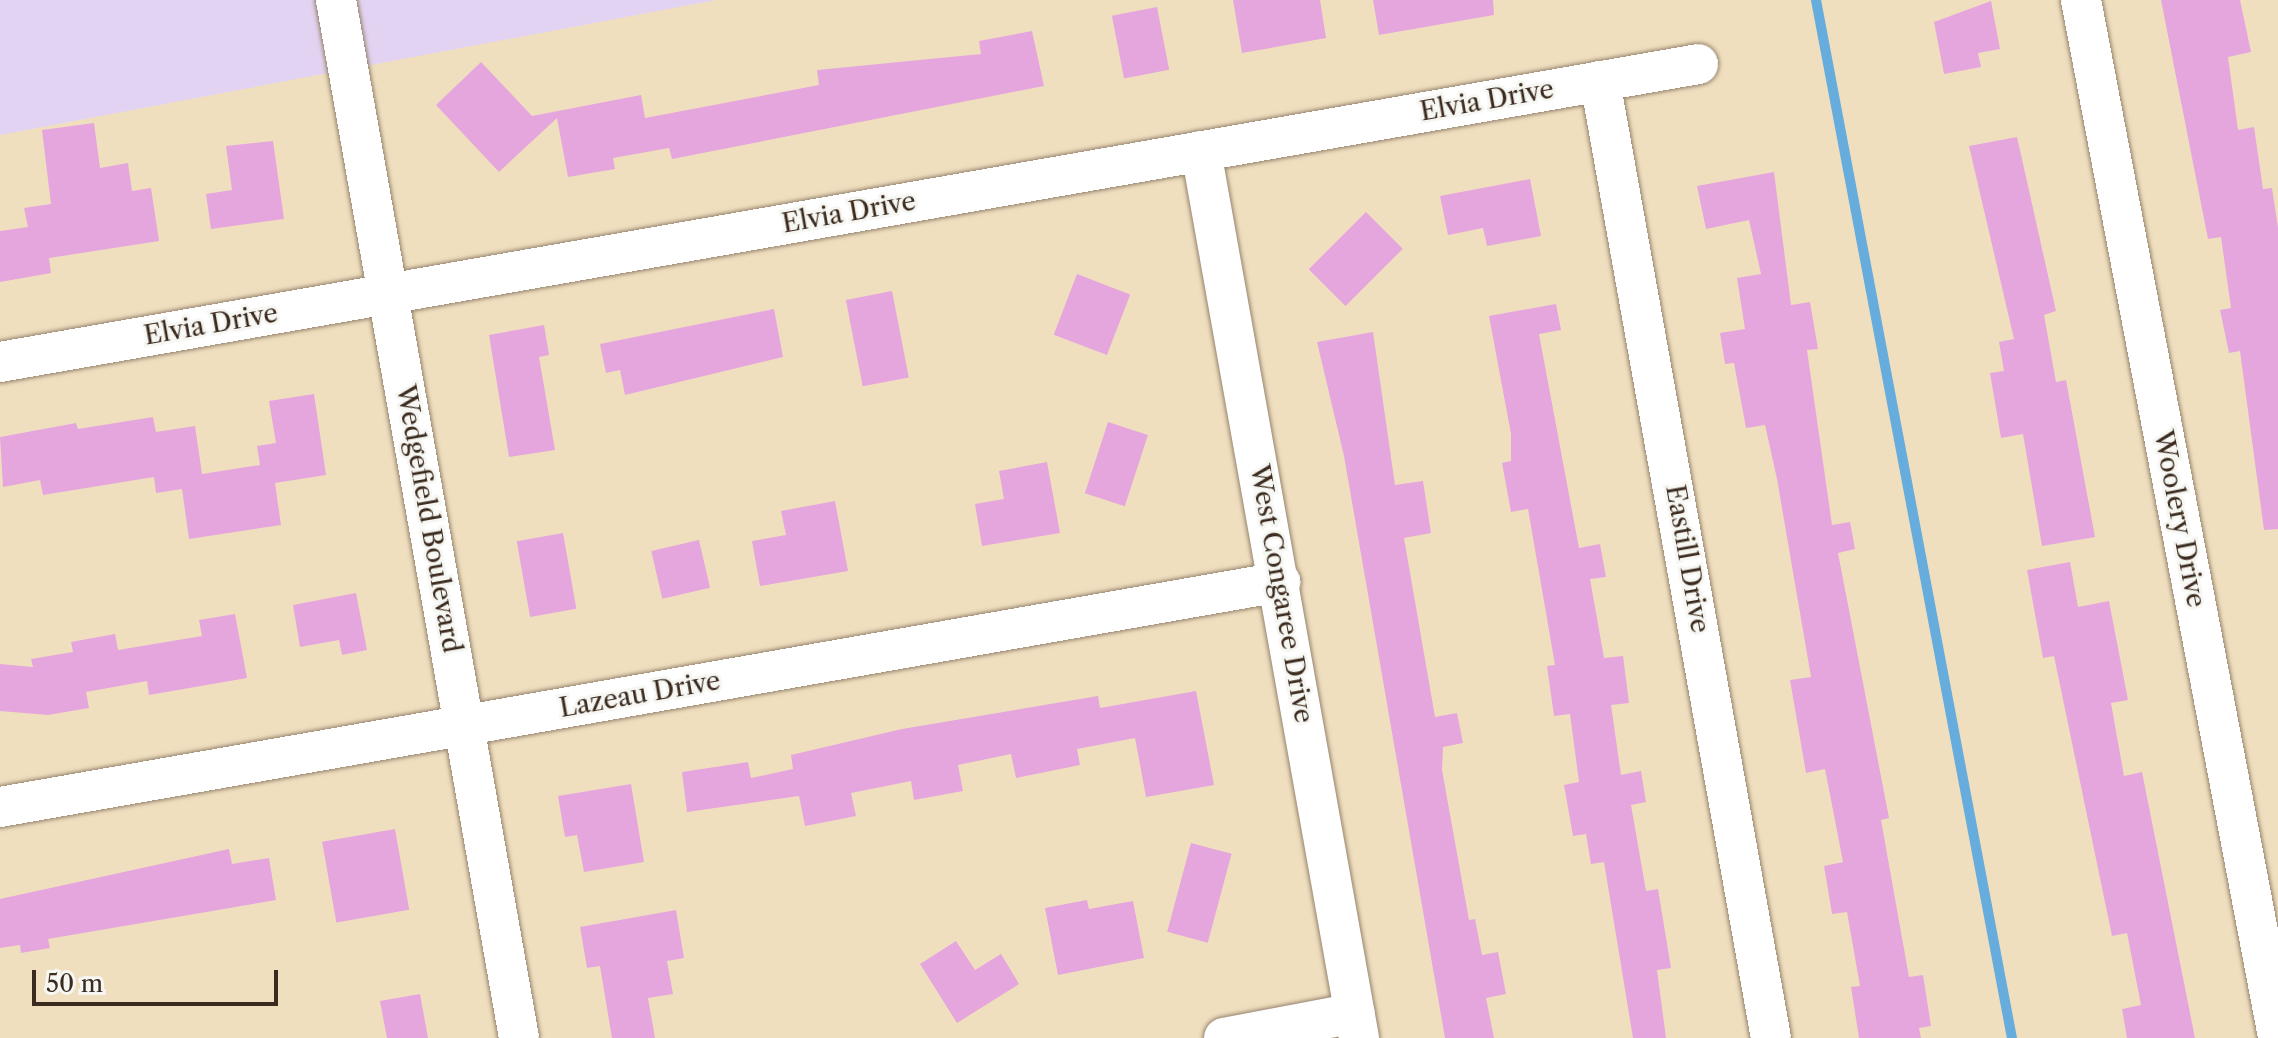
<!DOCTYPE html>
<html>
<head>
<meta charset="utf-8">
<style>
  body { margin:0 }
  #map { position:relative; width:2278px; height:1038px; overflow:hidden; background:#f0dfbf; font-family:"Libre Caslon Text",serif }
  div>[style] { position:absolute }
  .built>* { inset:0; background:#e3d3f2 }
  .stream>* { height:10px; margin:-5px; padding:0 5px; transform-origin:5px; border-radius:5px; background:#66acdd }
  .building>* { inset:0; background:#e5a6dd; transform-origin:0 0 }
  .roads { filter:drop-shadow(0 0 2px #96846e) drop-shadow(0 0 2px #96846e) }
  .minor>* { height:40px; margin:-20px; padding:0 20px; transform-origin:20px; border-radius:20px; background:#fff }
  span { translate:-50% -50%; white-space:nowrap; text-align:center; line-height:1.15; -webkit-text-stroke:6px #f6f6f2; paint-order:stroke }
  .street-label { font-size:26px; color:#3b2a1e }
  .scale { position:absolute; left:32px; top:970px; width:246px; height:36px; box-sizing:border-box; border:4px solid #3b2a1e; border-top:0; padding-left:10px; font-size:24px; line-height:28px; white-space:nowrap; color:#3b2a1e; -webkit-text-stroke:6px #f6f6f2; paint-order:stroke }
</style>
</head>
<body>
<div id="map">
  <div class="built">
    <i style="clip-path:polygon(0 0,716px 0,0 135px)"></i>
  </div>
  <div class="stream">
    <i style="left:1816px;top:0;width:1056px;rotate:79.31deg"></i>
  </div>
  <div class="building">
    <i style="clip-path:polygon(1233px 0,1320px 0,1326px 38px,1242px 53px)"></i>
    <i style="clip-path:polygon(1373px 0,1493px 0,1494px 15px,1379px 35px)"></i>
    <i style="clip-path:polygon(2161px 0,2240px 0,2251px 52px,2228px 57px,2238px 130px,2254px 127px,2263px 189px,2272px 188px,2278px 228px,2278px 529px,2264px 530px,2240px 351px,2229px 353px,2220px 310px,2231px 308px,2221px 237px,2208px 239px)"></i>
    <i style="clip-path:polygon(1991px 1px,2000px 49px,1978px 53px,1981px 67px,1944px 74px,1934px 22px)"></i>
    <i style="left:1157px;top:7px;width:64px;height:46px;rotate:79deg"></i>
    <i style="clip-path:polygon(1032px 31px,1044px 86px,672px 159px,669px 148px,613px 158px,615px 169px,568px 177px,557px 118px,499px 172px,436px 105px,481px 62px,532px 116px,641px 95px,645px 118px,819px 85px,817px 70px,981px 54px,979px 41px)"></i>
    <i style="clip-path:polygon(94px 123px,100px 168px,128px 163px,132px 191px,151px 188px,159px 241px,49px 258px,51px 273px,0 282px,0 231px,28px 227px,24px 208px,51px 204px,42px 130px)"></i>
    <i style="clip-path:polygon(2017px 137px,2056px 311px,2044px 315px,2056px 382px,2066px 380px,2095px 537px,2042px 546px,2023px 434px,2001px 438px,1990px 373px,2004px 371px,1999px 342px,2014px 339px,1969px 146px)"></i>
    <i style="clip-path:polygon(273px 141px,284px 219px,211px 229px,206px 194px,232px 190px,226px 146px)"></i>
    <i style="clip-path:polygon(1774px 172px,1791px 305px,1810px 302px,1818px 349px,1807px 350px,1832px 525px,1850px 522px,1855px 549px,1838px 553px,1889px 818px,1881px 820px,1909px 977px,1923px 975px,1931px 1026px,1919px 1028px,1921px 1038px,1859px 1038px,1851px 987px,1860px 986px,1847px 912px,1832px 914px,1824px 866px,1843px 862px,1825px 769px,1806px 773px,1790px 680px,1811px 677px,1777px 479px,1765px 425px,1746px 428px,1734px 363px,1725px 364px,1720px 333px,1745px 329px,1737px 278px,1761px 274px,1749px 220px,1706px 229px,1697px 186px)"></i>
    <i style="clip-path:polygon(1530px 179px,1541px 236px,1487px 246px,1483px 228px,1448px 235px,1440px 196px)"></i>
    <i style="left:1366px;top:212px;width:52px;height:81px;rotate:45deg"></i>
    <i style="left:1077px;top:274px;width:57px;height:65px;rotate:21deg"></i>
    <i style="left:892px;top:291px;width:88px;height:47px;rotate:79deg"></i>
    <i style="clip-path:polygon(1556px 304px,1561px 330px,1539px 334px,1579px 548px,1600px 544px,1606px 577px,1590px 579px,1604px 658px,1623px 656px,1629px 703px,1611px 705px,1621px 775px,1641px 771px,1646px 802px,1631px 805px,1646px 891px,1658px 889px,1671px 968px,1657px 970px,1666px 1038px,1633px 1038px,1604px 862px,1591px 864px,1586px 834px,1573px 836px,1564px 785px,1579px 782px,1570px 714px,1554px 716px,1547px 666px,1555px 665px,1528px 509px,1511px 512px,1502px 463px,1511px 461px,1511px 434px,1489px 316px)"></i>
    <i style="clip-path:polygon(774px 309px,783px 357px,625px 395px,620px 370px,606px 373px,600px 344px)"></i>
    <i style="clip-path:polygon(544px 325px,549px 355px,539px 357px,555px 450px,509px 457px,489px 335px)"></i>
    <i style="clip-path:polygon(1373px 332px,1395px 485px,1423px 481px,1431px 533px,1404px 538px,1435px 717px,1457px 713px,1463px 743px,1443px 747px,1442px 770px,1469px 920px,1475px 919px,1482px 955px,1498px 952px,1506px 994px,1486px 998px,1494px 1038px,1445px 1038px,1344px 456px,1317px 342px)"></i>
    <i style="clip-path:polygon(314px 394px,326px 475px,275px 483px,281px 525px,189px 539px,182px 489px,156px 493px,154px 477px,43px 495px,40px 480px,3px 487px,0 437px,76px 423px,78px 429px,153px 417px,156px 432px,195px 426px,202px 474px,260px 465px,257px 446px,276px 443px,269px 401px)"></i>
    <i style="left:1108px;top:422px;width:42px;height:75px;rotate:18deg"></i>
    <i style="clip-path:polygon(1047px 462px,1060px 533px,982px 546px,975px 504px,1004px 499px,999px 471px)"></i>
    <i style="clip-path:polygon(835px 501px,848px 571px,760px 586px,752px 541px,786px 535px,781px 511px)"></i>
    <i style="left:563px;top:533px;width:77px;height:47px;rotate:80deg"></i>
    <i style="left:699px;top:540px;width:49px;height:49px;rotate:77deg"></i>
    <i style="clip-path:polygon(2070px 562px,2078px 607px,2109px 601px,2128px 700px,2111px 703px,2124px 776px,2142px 772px,2195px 1038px,2127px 1038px,2122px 1009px,2141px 1005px,2127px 933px,2112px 936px,2054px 656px,2043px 658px,2027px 570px)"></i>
    <i style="clip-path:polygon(356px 593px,367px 650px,342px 655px,339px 640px,300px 647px,293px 605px)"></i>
    <i style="clip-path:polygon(235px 614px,247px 678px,149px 695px,147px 681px,86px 692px,89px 708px,48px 715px,0 711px,0 664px,33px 667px,31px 659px,73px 652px,71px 642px,115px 634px,118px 650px,202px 636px,199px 620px)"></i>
    <i style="clip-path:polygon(1196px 691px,1214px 785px,1146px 797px,1135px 738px,1077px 749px,1080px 765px,1016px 778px,1011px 754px,958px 765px,963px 791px,914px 800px,911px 781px,851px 793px,856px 816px,805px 826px,799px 796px,687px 812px,682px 772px,748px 762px,751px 778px,793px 769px,791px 755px,902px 729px,1098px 696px,1100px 708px)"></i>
    <i style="clip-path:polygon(631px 784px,644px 862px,584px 872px,577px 835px,565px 837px,558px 796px)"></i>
    <i style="left:395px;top:829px;width:82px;height:74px;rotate:80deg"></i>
    <i style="left:1191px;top:843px;width:42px;height:92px;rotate:15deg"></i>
    <i style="clip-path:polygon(229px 849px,232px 864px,269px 858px,276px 900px,48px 939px,50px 948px,21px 953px,20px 945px,0 948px,0 899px)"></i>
    <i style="clip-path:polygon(1087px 900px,1089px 909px,1133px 901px,1144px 958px,1058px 975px,1045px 908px)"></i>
    <i style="clip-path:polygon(676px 910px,684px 958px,667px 961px,673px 994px,648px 998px,655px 1038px,612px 1038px,600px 966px,587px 968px,580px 927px)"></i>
    <i style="clip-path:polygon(956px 941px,975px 970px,1001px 954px,1019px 984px,957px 1023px,920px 964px)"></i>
    <i style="clip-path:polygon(420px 994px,428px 1038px,387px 1038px,380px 1001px)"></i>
  </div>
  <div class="roads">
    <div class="minor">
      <i style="left:336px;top:0;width:1054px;rotate:80deg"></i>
      <i style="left:2081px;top:0;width:1056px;rotate:79.24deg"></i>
      <i style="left:1600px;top:81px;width:972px;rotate:79.87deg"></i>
      <i style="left:1201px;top:151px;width:901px;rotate:79.9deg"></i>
      <i style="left:0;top:362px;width:1724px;rotate:-9.95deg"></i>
      <i style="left:0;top:807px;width:1300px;rotate:-9.97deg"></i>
      <i style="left:1224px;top:1038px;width:133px;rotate:-10.8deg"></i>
    </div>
  </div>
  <div class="street-label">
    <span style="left:1487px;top:101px;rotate:-10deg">Elvia Drive</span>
    <span style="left:849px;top:213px;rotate:-10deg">Elvia Drive</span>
    <span style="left:211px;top:325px;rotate:-10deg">Elvia Drive</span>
    <span style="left:428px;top:519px;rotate:80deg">Wedgefield Boulevard</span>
    <span style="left:2179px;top:519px;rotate:79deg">Woolery Drive</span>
    <span style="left:1687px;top:559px;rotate:80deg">Eastill Drive</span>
    <span style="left:1281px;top:594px;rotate:80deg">West Congaree Drive</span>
    <span style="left:640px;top:695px;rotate:-10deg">Lazeau Drive</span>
  </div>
  <div class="scale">50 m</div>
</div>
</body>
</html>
